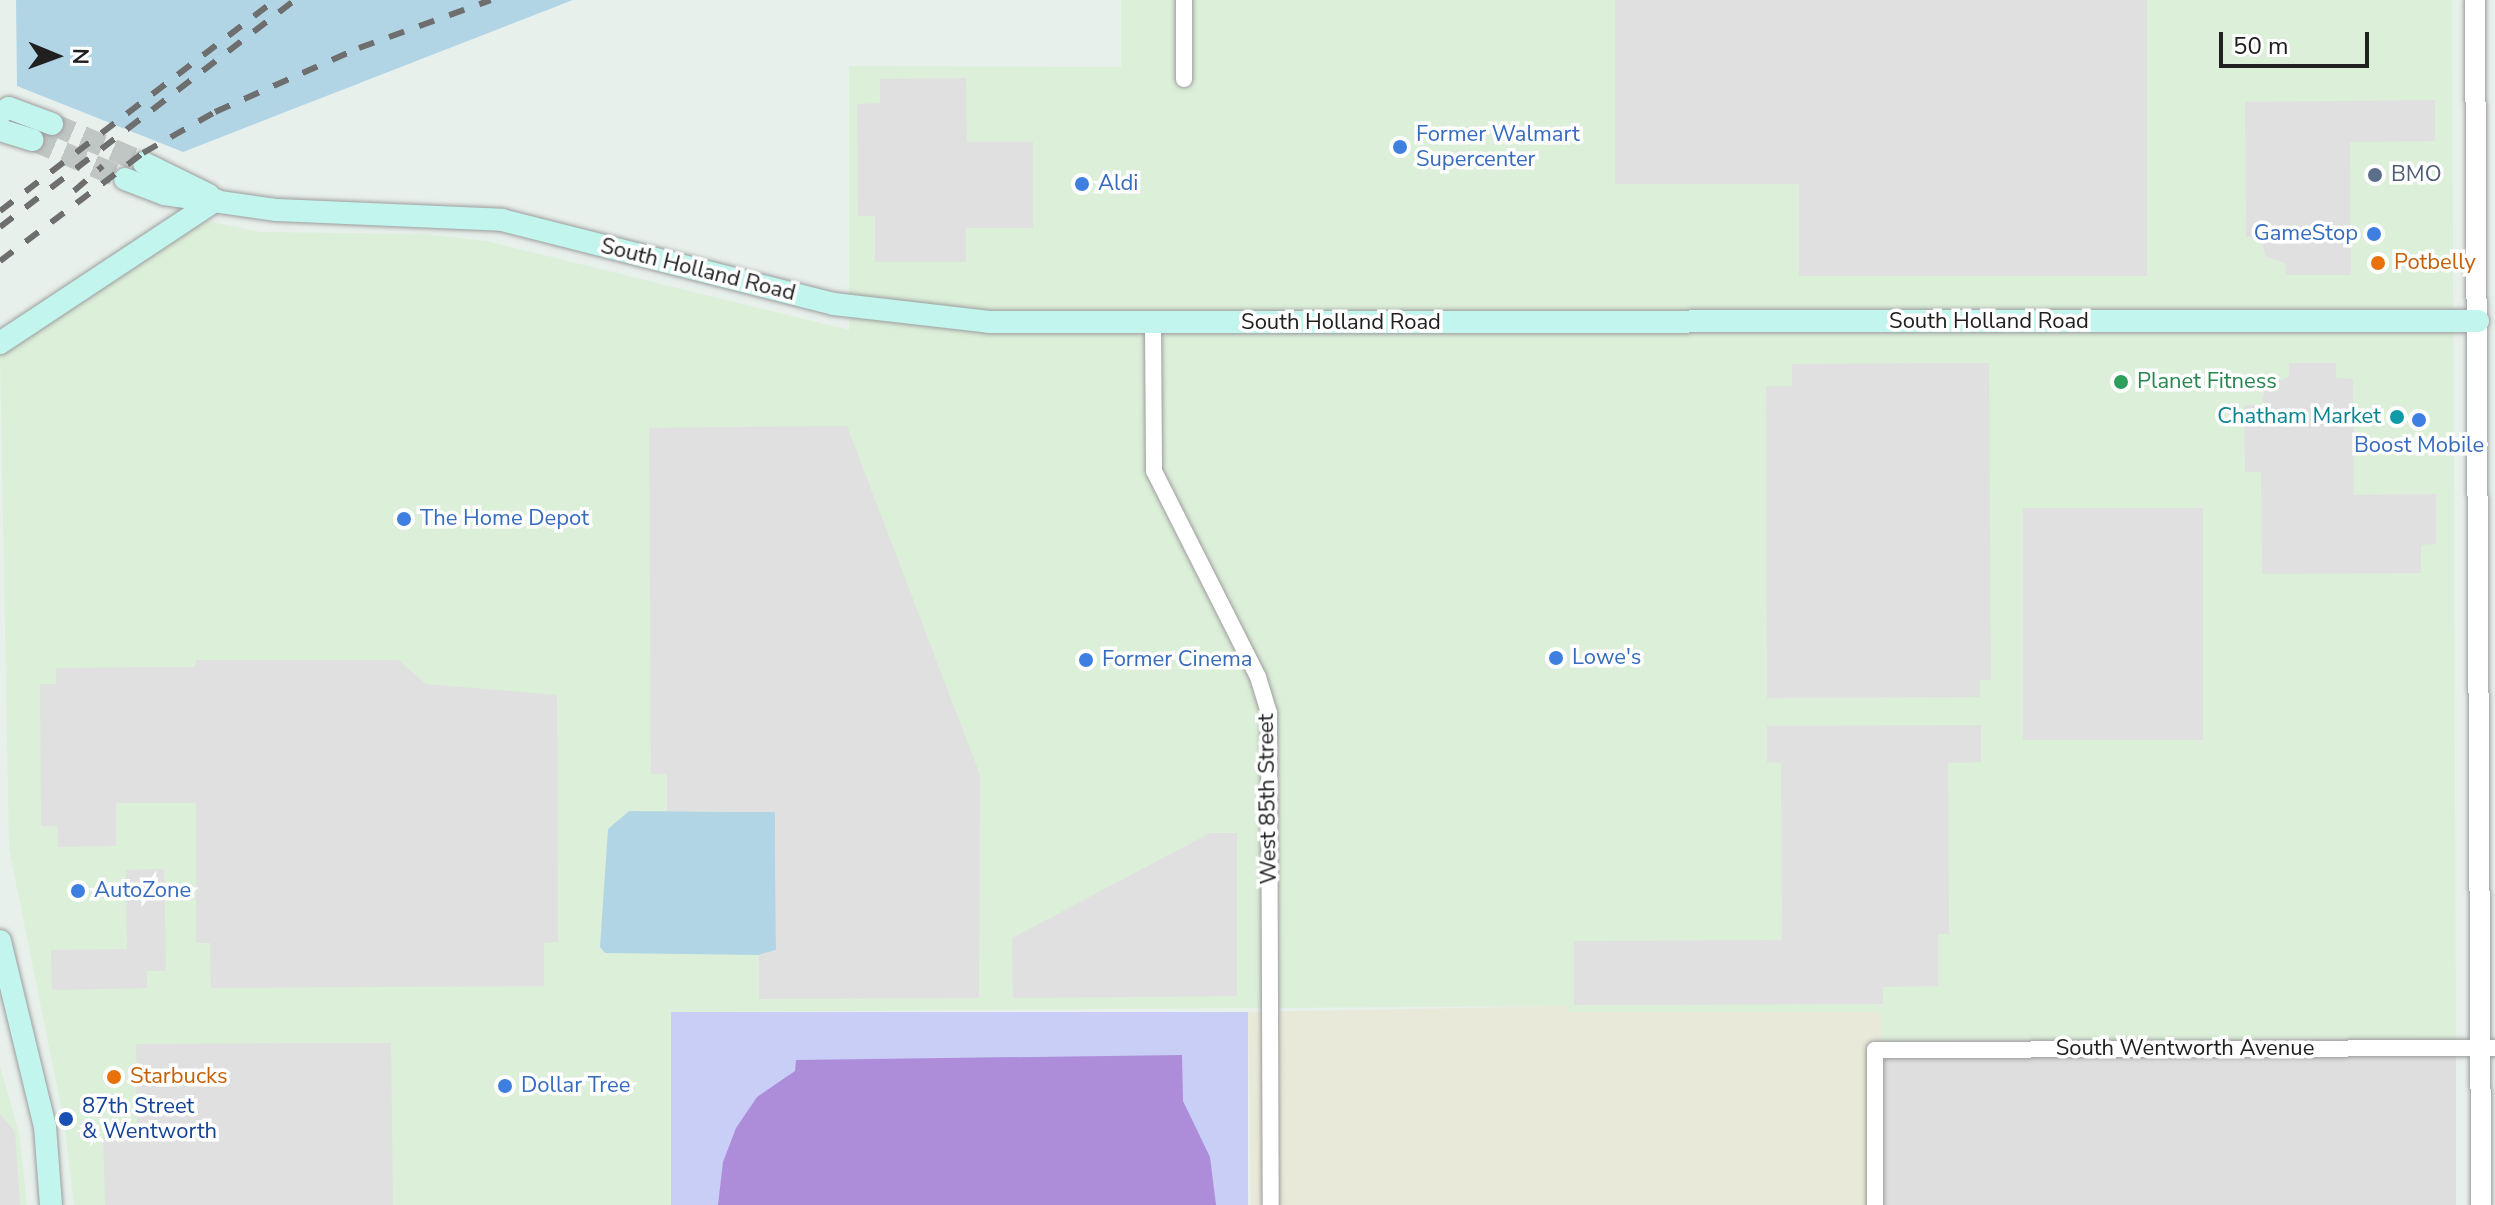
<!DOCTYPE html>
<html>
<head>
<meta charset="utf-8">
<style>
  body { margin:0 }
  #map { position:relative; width:2495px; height:1205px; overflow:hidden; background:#e8f0ec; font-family:"Nunito Sans",sans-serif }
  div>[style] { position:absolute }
  .residential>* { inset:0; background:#dedede; transform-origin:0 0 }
  .commercial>* { inset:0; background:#dcefd9 }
  .industrial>* { inset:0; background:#e9e9da }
  .grass>* { inset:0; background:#b2d5e6 }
  .park>* { inset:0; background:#c9cef6; transform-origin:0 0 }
  .pitch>* { inset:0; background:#ad8cd9 }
  .parking>* { inset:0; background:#e0e0e0; transform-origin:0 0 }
  .secondary-tunnel>* { height:22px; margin-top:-11px; transform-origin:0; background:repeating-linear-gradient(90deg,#c0c6c3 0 22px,transparent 0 33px) }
  .roads { filter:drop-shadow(0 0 2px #9d9d9d) drop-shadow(0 0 2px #9d9d9d) }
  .minor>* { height:16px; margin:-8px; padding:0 8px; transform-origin:8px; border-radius:8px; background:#fff }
  .tertiary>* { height:20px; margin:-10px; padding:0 10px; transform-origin:10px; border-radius:10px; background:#fff }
  .secondary>* { height:22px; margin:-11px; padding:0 11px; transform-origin:11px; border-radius:11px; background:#c1f5ee }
  .rail>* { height:6px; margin-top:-3px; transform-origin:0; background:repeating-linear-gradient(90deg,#6e6e6e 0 16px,transparent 0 32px) }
  .dots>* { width:22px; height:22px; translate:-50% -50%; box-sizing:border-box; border:4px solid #fff; border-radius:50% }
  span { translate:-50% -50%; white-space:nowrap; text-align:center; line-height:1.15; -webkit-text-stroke:7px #fff; paint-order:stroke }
  .shop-label { font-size:22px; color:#366cbe }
  .left { translate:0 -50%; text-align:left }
  .right { translate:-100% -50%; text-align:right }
  .service-label { font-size:22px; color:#4e5e75 }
  .food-label { font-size:22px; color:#c56008 }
  .street-label { font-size:22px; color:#202020 }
  .leisure-label { font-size:22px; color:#27864d }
  .culture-label { font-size:22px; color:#0d838f }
  .transit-label { font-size:22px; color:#164399 }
  .north { position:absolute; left:16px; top:16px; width:80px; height:80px; -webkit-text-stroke:6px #fff; paint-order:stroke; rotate:91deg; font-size:22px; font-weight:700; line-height:32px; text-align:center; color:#202020 }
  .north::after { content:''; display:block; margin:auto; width:28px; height:36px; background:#202020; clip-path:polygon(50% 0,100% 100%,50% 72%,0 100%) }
  .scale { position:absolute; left:2219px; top:32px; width:150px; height:36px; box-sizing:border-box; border:4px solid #202020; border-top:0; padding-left:10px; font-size:24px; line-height:28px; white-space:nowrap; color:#202020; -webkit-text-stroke:6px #fff; paint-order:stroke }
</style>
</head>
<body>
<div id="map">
  <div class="residential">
    <i style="left:2456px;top:1039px;width:166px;height:575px;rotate:90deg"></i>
  </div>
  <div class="commercial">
    <i style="clip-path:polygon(1121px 0,2452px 0,2456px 1039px,1881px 1041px,1881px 1012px,1567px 1012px,1566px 1006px,672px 1012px,674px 1205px,74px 1205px,64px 1121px,9px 849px,0 355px,202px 220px,260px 232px,426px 234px,486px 241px,849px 330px,849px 66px,1121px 67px)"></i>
    <i style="clip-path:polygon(0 1066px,19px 1133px,27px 1205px,0 1205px)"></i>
  </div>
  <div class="industrial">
    <i style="clip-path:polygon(1567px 1006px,1567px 1012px,1881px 1012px,1882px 1205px,1251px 1205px,1248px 1012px)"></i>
  </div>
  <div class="grass">
    <i style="clip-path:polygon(16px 0,573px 0,183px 152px,17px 86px)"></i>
    <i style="clip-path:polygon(629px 811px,775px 812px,776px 950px,759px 955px,605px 953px,600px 947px,608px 829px)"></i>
  </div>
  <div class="park">
    <i style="left:671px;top:1012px;width:577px;height:193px"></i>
  </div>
  <div class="pitch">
    <i style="clip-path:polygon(1182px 1055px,1183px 1101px,1210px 1157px,1216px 1205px,718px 1205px,723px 1162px,736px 1128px,757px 1097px,795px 1071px,796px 1060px)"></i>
  </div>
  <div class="parking">
    <i style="clip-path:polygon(1615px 0,2147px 0,2147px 276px,1799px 276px,1799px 184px,1615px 184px)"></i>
    <i style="clip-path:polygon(966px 78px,967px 142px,1033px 142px,1033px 228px,966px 228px,966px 262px,875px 262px,875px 216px,858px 216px,857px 104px,880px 103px,880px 79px)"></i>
    <i style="clip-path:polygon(2435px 100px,2435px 141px,2350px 142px,2351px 275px,2286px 275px,2285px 263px,2266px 257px,2260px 237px,2246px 237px,2245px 102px)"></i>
    <i style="clip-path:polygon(1989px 363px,1991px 680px,1980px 680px,1980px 697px,1767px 698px,1766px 386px,1792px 386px,1792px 364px)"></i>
    <i style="clip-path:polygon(2289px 363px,2336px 363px,2336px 378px,2353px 379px,2354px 495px,2436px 494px,2436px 544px,2421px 545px,2421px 573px,2262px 574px,2261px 472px,2245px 472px,2244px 405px,2262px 405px,2265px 386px,2289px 377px)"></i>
    <i style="clip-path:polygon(847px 426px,980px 775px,979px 998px,759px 999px,759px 955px,776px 950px,775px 812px,667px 811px,667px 774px,651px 774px,649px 428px)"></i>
    <i style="left:2023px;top:508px;width:180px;height:232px"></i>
    <i style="clip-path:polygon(196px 660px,398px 660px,426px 684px,557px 695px,558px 942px,544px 943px,544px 986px,211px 988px,210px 943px,196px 943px,196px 803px,116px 803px,116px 846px,58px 847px,57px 826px,41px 826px,40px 684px,56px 684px,56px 668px,195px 667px)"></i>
    <i style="clip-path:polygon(1981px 725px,1981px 762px,1948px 763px,1949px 934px,1938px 934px,1938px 986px,1883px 987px,1883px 1004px,1574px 1005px,1574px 941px,1782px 940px,1781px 763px,1767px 762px,1767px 726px)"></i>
    <i style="clip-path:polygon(1210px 833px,1237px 833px,1237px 996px,1013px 998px,1012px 938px)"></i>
    <i style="clip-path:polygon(164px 869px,166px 971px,147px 971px,147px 988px,52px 990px,51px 950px,127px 949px,126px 870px)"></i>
    <i style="clip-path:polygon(391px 1043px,393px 1205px,105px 1205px,103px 1131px,137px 1130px,136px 1044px)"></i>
    <i style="clip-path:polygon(0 1114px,15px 1132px,20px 1205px,0 1205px)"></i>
  </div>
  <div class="secondary-tunnel">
    <i style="left:52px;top:124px;width:100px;rotate:23deg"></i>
    <i style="left:33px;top:140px;width:100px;rotate:23deg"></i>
  </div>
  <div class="roads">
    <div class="minor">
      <i style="left:1184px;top:0;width:79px;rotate:90deg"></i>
      <i style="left:1153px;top:323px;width:148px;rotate:89.6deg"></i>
      <i style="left:1154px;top:471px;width:231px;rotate:63.2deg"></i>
      <i style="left:1258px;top:677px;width:38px;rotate:73deg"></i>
      <i style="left:1269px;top:713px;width:492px;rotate:89.8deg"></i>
      <i style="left:1875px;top:1205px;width:155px;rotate:-90deg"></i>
      <i style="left:1875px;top:1050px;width:620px;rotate:-0.18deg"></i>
    </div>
    <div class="tertiary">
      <i style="left:2475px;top:0;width:1205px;rotate:89.71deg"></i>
    </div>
    <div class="secondary">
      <i style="left:0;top:113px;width:10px;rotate:-29deg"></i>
      <i style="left:9px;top:108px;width:46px;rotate:20.4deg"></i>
      <i style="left:0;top:130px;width:34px;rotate:17deg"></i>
      <i style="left:144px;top:163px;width:72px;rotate:26.2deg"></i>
      <i style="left:125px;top:179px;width:42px;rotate:21deg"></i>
      <i style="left:164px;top:194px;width:114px;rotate:8.1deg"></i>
      <i style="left:277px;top:210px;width:225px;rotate:2.5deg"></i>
      <i style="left:502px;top:220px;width:342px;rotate:14.2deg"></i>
      <i style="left:834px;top:304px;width:156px;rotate:6.6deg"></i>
      <i style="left:989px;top:322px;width:1489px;rotate:-0.04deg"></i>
      <i style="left:0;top:343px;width:259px;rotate:-33.5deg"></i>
      <i style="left:0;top:941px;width:191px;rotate:76.4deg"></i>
      <i style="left:45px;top:1127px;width:78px;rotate:85.6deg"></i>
    </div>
  </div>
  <div class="rail">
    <i style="left:74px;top:191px;width:38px;rotate:-41deg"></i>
    <i style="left:0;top:211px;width:347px;rotate:-37.5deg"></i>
    <i style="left:0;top:227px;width:372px;rotate:-37.6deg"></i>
    <i style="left:0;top:261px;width:179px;rotate:-37.1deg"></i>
    <i style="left:143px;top:153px;width:83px;rotate:-29.7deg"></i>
    <i style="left:215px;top:112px;width:158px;rotate:-24deg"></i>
    <i style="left:359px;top:48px;width:140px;rotate:-20deg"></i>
  </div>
  <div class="dots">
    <i style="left:1400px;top:147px;background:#3f7fe0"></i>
    <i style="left:2375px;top:175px;background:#5c6f8a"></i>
    <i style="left:1082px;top:184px;background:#3f7fe0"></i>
    <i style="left:2374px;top:234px;background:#3f7fe0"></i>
    <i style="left:2378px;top:263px;background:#e8710a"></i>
    <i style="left:2121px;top:382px;background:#2e9e5b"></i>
    <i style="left:2397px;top:417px;background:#0f9aa8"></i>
    <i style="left:2419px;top:420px;background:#3f7fe0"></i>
    <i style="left:404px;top:519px;background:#3f7fe0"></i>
    <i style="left:1556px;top:658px;background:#3f7fe0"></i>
    <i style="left:1086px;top:660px;background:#3f7fe0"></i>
    <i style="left:78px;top:891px;background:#3f7fe0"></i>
    <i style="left:114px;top:1077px;background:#e8710a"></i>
    <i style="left:505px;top:1086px;background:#3f7fe0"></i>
    <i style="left:66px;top:1119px;background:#1a4fb4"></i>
  </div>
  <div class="shop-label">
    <span class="left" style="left:1416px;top:147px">Former Walmart<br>Supercenter</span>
    <span class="left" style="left:1098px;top:184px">Aldi</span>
    <span class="right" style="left:2358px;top:234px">GameStop</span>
    <span style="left:2419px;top:446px">Boost Mobile</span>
    <span class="left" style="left:420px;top:519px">The Home Depot</span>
    <span class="left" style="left:1572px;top:658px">Lowe's</span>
    <span class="left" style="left:1102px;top:660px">Former Cinema</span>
    <span class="left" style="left:94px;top:891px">AutoZone</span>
    <span class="left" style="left:521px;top:1086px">Dollar Tree</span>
  </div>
  <div class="service-label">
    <span class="left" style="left:2391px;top:175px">BMO</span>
  </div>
  <div class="food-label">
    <span class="left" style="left:2394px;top:263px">Potbelly</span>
    <span class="left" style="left:130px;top:1077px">Starbucks</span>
  </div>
  <div class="street-label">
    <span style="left:698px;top:270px;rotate:14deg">South Holland Road</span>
    <span style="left:1989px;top:322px">South Holland Road</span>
    <span style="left:1341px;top:323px">South Holland Road</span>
    <span style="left:1268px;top:799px;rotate:-91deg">West 85th Street</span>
    <span style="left:2185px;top:1049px">South Wentworth Avenue</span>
  </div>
  <div class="leisure-label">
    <span class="left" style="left:2137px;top:382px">Planet Fitness</span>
  </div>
  <div class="culture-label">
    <span class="right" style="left:2381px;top:417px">Chatham Market</span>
  </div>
  <div class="transit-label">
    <span class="left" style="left:82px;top:1119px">87th Street<br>&amp; Wentworth</span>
  </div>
  <div class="north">N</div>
  <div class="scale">50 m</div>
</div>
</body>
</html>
